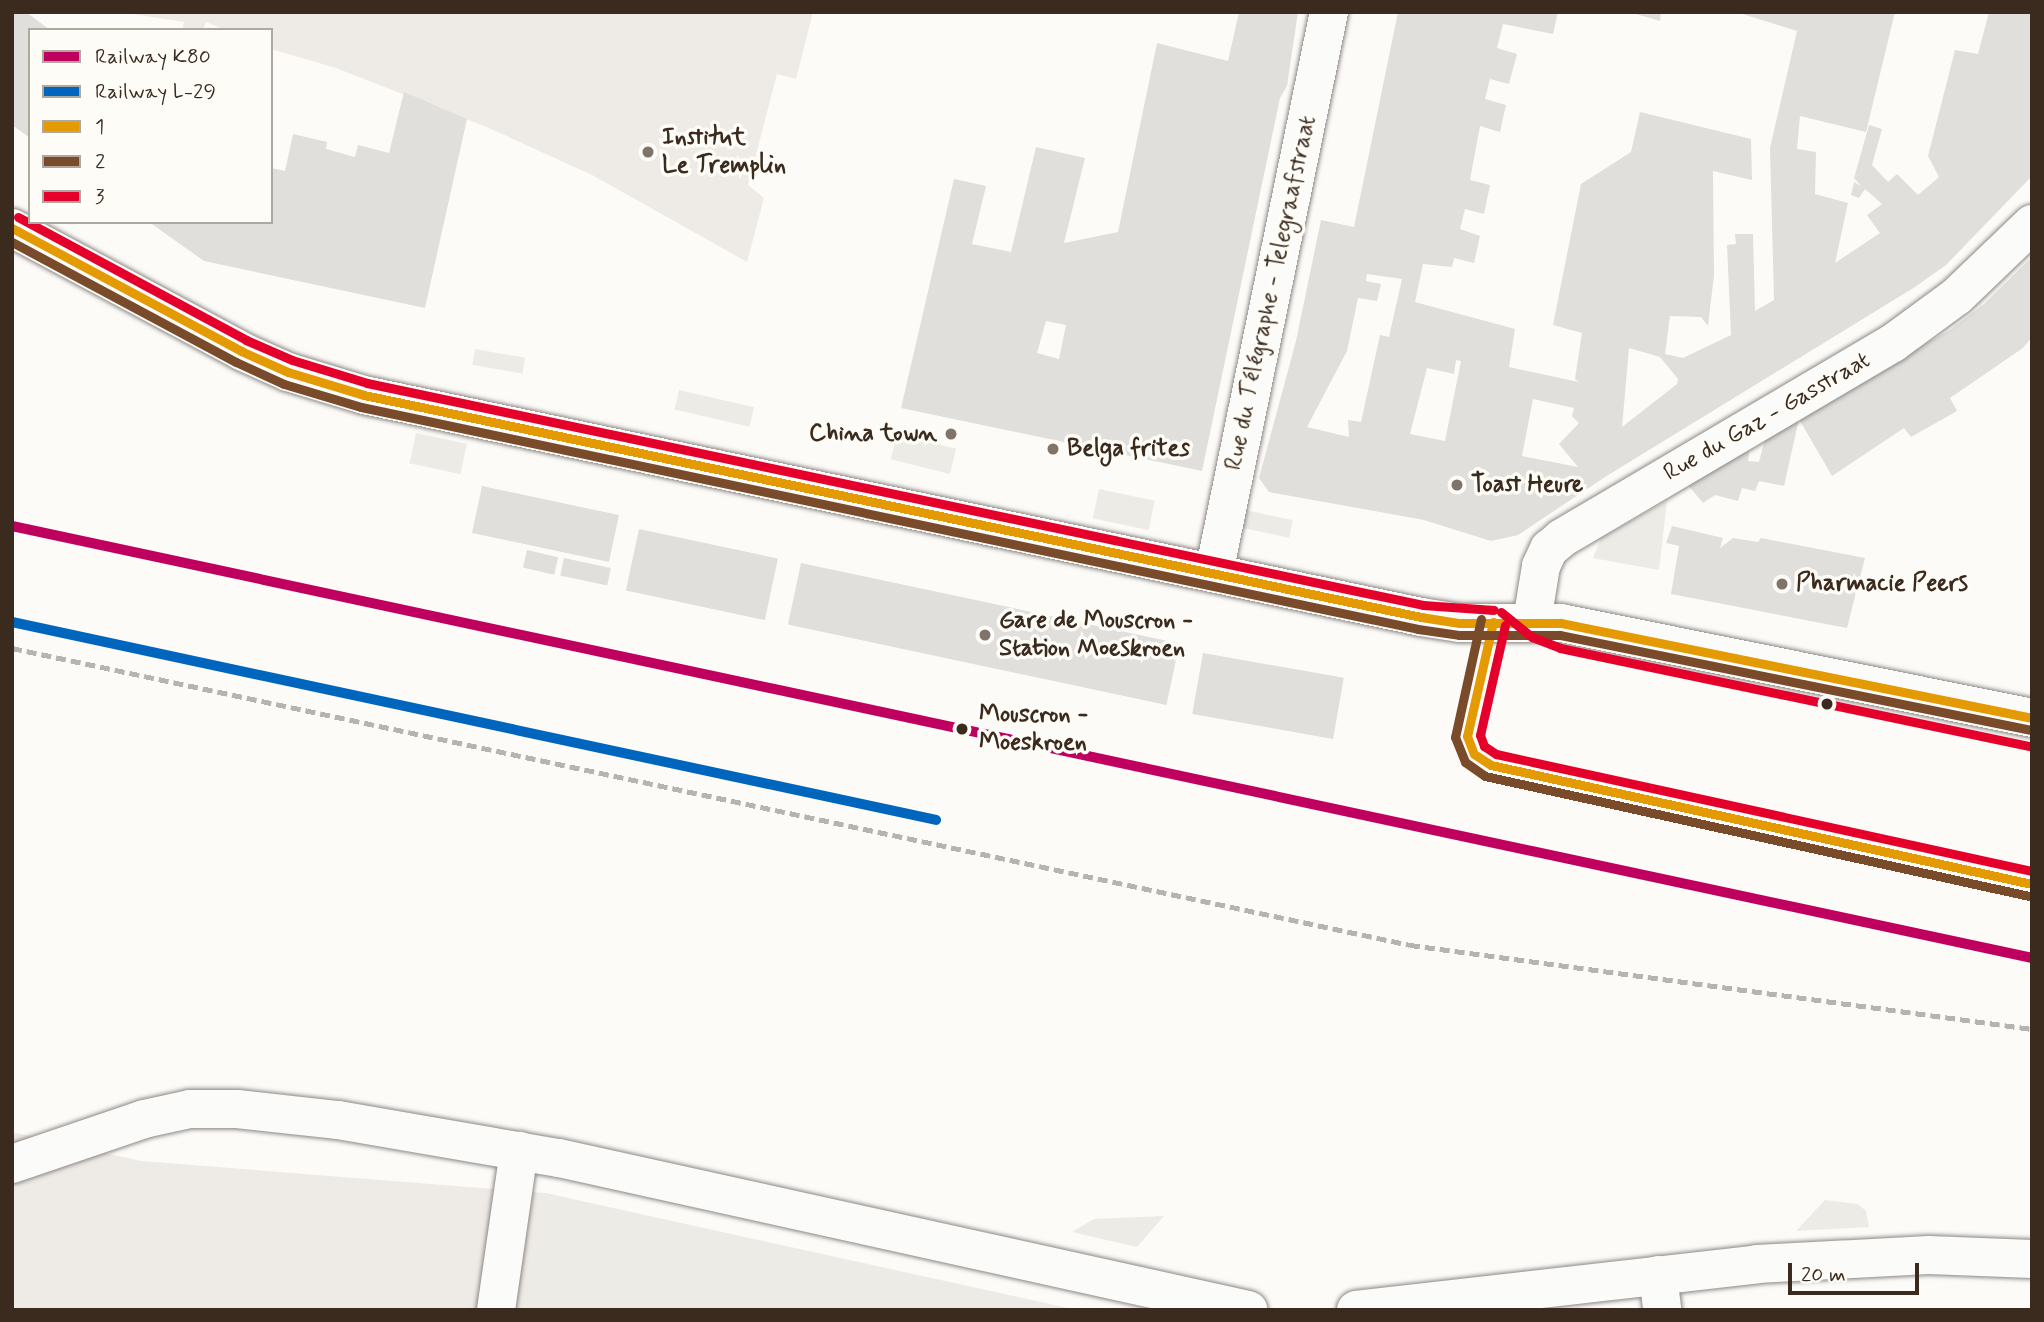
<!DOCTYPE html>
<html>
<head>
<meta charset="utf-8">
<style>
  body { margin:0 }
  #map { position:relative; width:2044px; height:1322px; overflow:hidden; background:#fcfbf8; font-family:Mynerve,sans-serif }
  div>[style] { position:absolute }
  .built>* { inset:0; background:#eeebe7 }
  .green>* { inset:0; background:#edebe6; transform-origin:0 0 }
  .building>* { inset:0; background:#e0dfdc; transform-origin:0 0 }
  .roads { filter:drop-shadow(0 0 2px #8d8985) drop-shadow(0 0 2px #8d8985) }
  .minor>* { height:38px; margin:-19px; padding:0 19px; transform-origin:19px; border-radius:19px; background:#fbfbf9 }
  .major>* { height:38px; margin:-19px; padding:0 19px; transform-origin:19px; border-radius:19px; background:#fbfbf9 }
  .rail>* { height:5px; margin-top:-2.5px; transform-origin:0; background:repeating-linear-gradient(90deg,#b6b4b1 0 10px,transparent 0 15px) }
  .bus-1>* { height:9px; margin:-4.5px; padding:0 4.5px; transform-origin:4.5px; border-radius:4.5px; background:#e49a03 }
  .bus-2>* { height:9px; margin:-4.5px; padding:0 4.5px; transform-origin:4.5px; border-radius:4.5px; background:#7a4b2a }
  .bus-3>* { height:9px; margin:-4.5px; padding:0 4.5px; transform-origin:4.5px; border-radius:4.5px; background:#e4002b }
  .rail-1>* { height:10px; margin:-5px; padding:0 5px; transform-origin:5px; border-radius:5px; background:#bf005f }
  .rail-2>* { height:10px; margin:-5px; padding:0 5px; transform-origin:5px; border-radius:5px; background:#0065bd }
  .dots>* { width:19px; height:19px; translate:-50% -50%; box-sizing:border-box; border:4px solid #fdfcf7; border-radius:50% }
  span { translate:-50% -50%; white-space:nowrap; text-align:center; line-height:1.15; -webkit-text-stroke:7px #fdfcf7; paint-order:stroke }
  .poi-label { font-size:24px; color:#3b2a1e; font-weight:700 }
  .left { translate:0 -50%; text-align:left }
  .right { translate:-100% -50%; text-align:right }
  .street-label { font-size:24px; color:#3b2a1e }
  .stop-label { font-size:24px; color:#3b2a1e; font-weight:700 }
  .frame { position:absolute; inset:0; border:14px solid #3b2a1e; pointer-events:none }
  .legend { position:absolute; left:28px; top:28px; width:245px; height:196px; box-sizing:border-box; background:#fdfcf7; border:2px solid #afa8a0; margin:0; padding:9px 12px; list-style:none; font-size:21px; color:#3b2a1e }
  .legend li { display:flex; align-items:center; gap:14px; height:35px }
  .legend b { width:35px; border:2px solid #afa8a0 }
  .scale { position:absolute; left:1788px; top:1263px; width:131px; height:32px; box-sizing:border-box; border:4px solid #3b2a1e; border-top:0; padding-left:9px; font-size:21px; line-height:24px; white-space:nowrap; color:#3b2a1e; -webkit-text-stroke:5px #fdfcf7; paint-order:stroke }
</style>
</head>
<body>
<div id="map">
  <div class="built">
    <i style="clip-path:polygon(120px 12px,813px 12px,796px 79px,777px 74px,748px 185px,764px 198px,747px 262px,592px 175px,489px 128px,336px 68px,271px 49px,271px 30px,225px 30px,206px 22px,203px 30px,182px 30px,184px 22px)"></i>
    <i style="clip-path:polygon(12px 1132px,141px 1161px,545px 1193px,1077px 1310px,12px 1310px)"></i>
  </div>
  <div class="green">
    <i style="left:475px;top:349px;width:51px;height:16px;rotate:10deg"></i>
    <i style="left:679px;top:390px;width:77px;height:20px;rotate:13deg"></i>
    <i style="left:416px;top:433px;width:52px;height:31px;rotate:12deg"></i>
    <i style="left:897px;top:434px;width:61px;height:26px;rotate:14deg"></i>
    <i style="left:1099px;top:489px;width:57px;height:30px;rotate:12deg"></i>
    <i style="clip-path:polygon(1667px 501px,1659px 570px,1593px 558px,1601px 538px)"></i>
    <i style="left:1245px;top:510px;width:49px;height:18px;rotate:12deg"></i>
    <i style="clip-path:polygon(545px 1193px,1060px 1310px,525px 1310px)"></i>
    <i style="clip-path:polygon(1825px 1200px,1858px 1204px,1866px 1211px,1869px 1227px,1796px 1231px)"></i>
    <i style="clip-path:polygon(1164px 1216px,1137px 1247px,1072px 1232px,1094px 1219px)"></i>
  </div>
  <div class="building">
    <i style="clip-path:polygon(12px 12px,26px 12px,50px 30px,30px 30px,30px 138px,12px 125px)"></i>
    <i style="clip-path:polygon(evenodd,1239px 12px,1298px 12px,1287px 86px,1280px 98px,1202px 471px,901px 408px,954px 179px,986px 186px,972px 244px,1011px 252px,1036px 147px,1085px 158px,1064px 243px,1118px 232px,1157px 43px,1228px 61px,1239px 12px,1046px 321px,1066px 325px,1059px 359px,1037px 353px,1046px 321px)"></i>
    <i style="clip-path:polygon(evenodd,1398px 12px,1558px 12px,1553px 34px,1503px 24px,1497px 48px,1517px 54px,1509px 84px,1490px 79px,1485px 99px,1506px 105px,1500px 132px,1480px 126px,1470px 180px,1490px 185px,1484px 214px,1465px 209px,1460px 229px,1480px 236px,1474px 263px,1454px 258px,1452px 267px,1423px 264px,1415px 302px,1515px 329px,1509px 367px,1579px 382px,1575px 379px,1582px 333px,1553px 325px,1581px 184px,1631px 152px,1640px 112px,1751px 139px,1752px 180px,1713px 171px,1714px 275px,1708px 326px,1701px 317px,1670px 316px,1665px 354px,1683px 358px,1731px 335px,1727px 245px,1736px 244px,1735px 234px,1753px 234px,1755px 311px,1774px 300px,1770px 148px,1797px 31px,1736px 12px,1895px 12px,1866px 132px,1800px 116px,1797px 149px,1816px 152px,1815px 194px,1848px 203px,1835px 263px,1880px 233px,1867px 215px,1882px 204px,1865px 189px,1859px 198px,1851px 195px,1854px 182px,1861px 186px,1854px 178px,1869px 125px,1882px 129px,1872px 165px,1888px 182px,1897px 174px,1918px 195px,1939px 177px,1928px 156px,1955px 50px,1978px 54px,1989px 12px,2032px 12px,2032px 176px,1946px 265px,1915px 287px,1605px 477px,1518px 535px,1491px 541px,1424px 520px,1269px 492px,1259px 478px,1296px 341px,1321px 220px,1354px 227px,1398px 12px,1367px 274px,1402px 279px,1389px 337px,1380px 335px,1361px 422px,1348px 420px,1349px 437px,1307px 427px,1347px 351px,1358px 298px,1377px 301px,1381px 284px,1366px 281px,1367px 274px,1398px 12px,1629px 348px,1660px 357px,1678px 379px,1677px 384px,1622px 427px,1629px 348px,1398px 12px,1456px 360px,1461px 361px,1445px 441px,1410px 434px,1427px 368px,1454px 374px,1456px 360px,1398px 12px,1533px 399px,1574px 408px,1572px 416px,1579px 423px,1559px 444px,1578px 467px,1522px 456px,1533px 399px)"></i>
    <i style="clip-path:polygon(1629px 12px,1661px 12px,1660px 21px)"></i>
    <i style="clip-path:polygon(404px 92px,467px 119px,425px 308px,204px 261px,149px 222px,271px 222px,271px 168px,285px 171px,293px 134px,327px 142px,326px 149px,355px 157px,358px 145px,389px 153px)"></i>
    <i style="clip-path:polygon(2032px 257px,2032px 337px,2023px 348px,1950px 398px,1957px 411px,1911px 437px,1904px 428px,1832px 476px,1799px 419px,1784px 486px,1759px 481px,1755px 491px,1742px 488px,1738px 501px,1715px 495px,1703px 503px,1687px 484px,1750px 446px,1748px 461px,1759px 462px,1766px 435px,1950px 330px,1984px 304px)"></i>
    <i style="left:482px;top:486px;width:140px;height:48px;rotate:12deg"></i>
    <i style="clip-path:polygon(1672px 526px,1723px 538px,1720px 548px,1733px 538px,1758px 542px,1761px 538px,1865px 558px,1847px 628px,1671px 594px,1679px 546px,1666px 543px)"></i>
    <i style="left:639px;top:529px;width:142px;height:63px;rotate:12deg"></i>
    <i style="left:527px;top:550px;width:32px;height:18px;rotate:13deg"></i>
    <i style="left:564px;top:558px;width:48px;height:18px;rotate:12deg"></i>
    <i style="left:801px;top:563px;width:387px;height:63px;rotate:12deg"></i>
    <i style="left:1203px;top:653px;width:143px;height:62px;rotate:10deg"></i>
  </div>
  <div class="roads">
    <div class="minor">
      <i style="left:1214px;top:573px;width:573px;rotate:-78.42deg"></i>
      <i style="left:1532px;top:621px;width:56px;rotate:-80.7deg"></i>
      <i style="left:1541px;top:566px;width:19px;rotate:-65deg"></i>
      <i style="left:1549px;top:549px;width:17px;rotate:-40deg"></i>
      <i style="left:1562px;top:538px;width:384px;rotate:-30.5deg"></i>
      <i style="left:1893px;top:343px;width:79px;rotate:-36.3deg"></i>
      <i style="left:1957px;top:296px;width:104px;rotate:-43.8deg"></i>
      <i style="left:12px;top:1164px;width:139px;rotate:-18.8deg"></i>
      <i style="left:144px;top:1119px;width:47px;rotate:-12.3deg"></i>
      <i style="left:190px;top:1109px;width:47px"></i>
      <i style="left:237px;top:1109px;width:102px;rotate:6.2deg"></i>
      <i style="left:338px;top:1120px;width:224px;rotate:9.8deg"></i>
      <i style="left:559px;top:1158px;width:706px;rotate:12.44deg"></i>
      <i style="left:1658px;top:1275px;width:35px;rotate:83deg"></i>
      <i style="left:496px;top:1310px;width:161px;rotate:-81.8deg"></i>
      <i style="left:1356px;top:1310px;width:404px;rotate:-6.5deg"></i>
      <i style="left:1757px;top:1264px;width:172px;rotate:-3deg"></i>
      <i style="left:1929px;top:1255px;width:103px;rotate:2.2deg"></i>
    </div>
    <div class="major">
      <i style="left:12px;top:228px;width:260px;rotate:28.2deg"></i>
      <i style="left:241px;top:351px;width:51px;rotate:24.1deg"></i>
      <i style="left:288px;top:372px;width:79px;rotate:16.8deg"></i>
      <i style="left:364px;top:395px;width:1080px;rotate:11.86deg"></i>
      <i style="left:1421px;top:617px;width:39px;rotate:9deg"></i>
      <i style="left:1460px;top:623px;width:101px"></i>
      <i style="left:1561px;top:623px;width:480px;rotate:11.4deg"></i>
    </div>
  </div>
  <div class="rail">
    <i style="left:12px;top:648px;width:1429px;rotate:11.99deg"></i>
    <i style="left:1410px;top:945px;width:628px;rotate:7.69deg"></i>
  </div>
  <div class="bus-1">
    <i style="left:12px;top:228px;width:260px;rotate:28.2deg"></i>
    <i style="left:241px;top:351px;width:51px;rotate:24.1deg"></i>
    <i style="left:288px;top:372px;width:79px;rotate:16.8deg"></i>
    <i style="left:364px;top:395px;width:1080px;rotate:11.86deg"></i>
    <i style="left:1421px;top:617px;width:39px;rotate:9deg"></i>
    <i style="left:1460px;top:623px;width:101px"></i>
    <i style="left:1561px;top:623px;width:480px;rotate:11.4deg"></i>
    <i style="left:1493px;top:622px;width:117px;rotate:102.8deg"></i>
    <i style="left:1467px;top:736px;width:19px;rotate:69deg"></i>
    <i style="left:1474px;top:754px;width:20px;rotate:33deg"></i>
    <i style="left:1491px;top:765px;width:554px;rotate:12.41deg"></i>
  </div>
  <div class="bus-2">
    <i style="left:12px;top:242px;width:254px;rotate:28.2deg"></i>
    <i style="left:236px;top:362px;width:53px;rotate:24.6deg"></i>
    <i style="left:284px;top:384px;width:80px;rotate:16.6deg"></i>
    <i style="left:361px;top:407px;width:1080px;rotate:11.86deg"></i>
    <i style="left:1418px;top:629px;width:41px;rotate:8.3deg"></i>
    <i style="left:1459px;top:635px;width:101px"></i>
    <i style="left:1560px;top:635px;width:480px;rotate:11.4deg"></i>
    <i style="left:1481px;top:619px;width:121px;rotate:102.4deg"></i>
    <i style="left:1455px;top:737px;width:27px;rotate:68deg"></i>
    <i style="left:1465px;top:762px;width:24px;rotate:35deg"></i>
    <i style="left:1485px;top:776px;width:557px;rotate:12.44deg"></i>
  </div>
  <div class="bus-3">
    <i style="left:18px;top:217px;width:259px;rotate:28.3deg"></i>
    <i style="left:246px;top:340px;width:50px;rotate:23.5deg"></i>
    <i style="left:292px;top:360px;width:78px;rotate:17deg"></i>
    <i style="left:367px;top:383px;width:1079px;rotate:11.87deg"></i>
    <i style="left:1423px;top:605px;width:71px;rotate:4deg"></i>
    <i style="left:1501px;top:612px;width:40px;rotate:39deg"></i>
    <i style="left:1532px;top:637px;width:30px;rotate:21deg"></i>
    <i style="left:1560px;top:648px;width:482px;rotate:11.8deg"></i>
    <i style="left:1505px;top:625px;width:113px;rotate:102.8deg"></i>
    <i style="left:1480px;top:735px;width:12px;rotate:70deg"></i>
    <i style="left:1484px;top:746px;width:14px;rotate:34deg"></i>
    <i style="left:1496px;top:754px;width:549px;rotate:12.31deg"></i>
  </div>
  <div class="rail-1">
    <i style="left:12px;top:526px;width:2066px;rotate:12.07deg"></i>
  </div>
  <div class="rail-2">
    <i style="left:12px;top:622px;width:945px;rotate:12.09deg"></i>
  </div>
  <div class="dots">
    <i style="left:648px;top:152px;background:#7f736a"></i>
    <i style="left:951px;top:434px;background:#7f736a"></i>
    <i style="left:1053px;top:449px;background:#7f736a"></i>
    <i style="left:1457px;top:485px;background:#7f736a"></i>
    <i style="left:1782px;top:584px;background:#7f736a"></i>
    <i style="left:985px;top:635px;background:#7f736a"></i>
    <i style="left:1827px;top:704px;background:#3b2a1e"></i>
    <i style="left:962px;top:729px;background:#3b2a1e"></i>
  </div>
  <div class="poi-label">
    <span class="left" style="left:662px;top:152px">Institut<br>Le Tremplin</span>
    <span class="right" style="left:937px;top:434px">China town</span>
    <span class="left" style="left:1067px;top:449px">Belga frites</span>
    <span class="left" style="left:1471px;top:485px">Toast Heure</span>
    <span class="left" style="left:1796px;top:584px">Pharmacie Peers</span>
    <span class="left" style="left:999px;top:635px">Gare de Mouscron -<br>Station Moeskroen</span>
  </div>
  <div class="street-label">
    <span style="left:1271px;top:293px;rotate:-78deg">Rue du Télégraphe - Telegraafstraat</span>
    <span style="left:1767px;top:417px;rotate:-30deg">Rue du Gaz - Gasstraat</span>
  </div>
  <div class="stop-label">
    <span class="left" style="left:979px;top:729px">Mouscron -<br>Moeskroen</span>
  </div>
  <div class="frame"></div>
  <ul class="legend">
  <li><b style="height:9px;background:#bf005f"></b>Railway K80</li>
  <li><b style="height:9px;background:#0065bd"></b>Railway L-29</li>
  <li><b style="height:9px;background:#e49a03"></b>1</li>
  <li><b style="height:9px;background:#7a4b2a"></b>2</li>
  <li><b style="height:9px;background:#e4002b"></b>3</li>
  </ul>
  <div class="scale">20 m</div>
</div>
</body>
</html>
